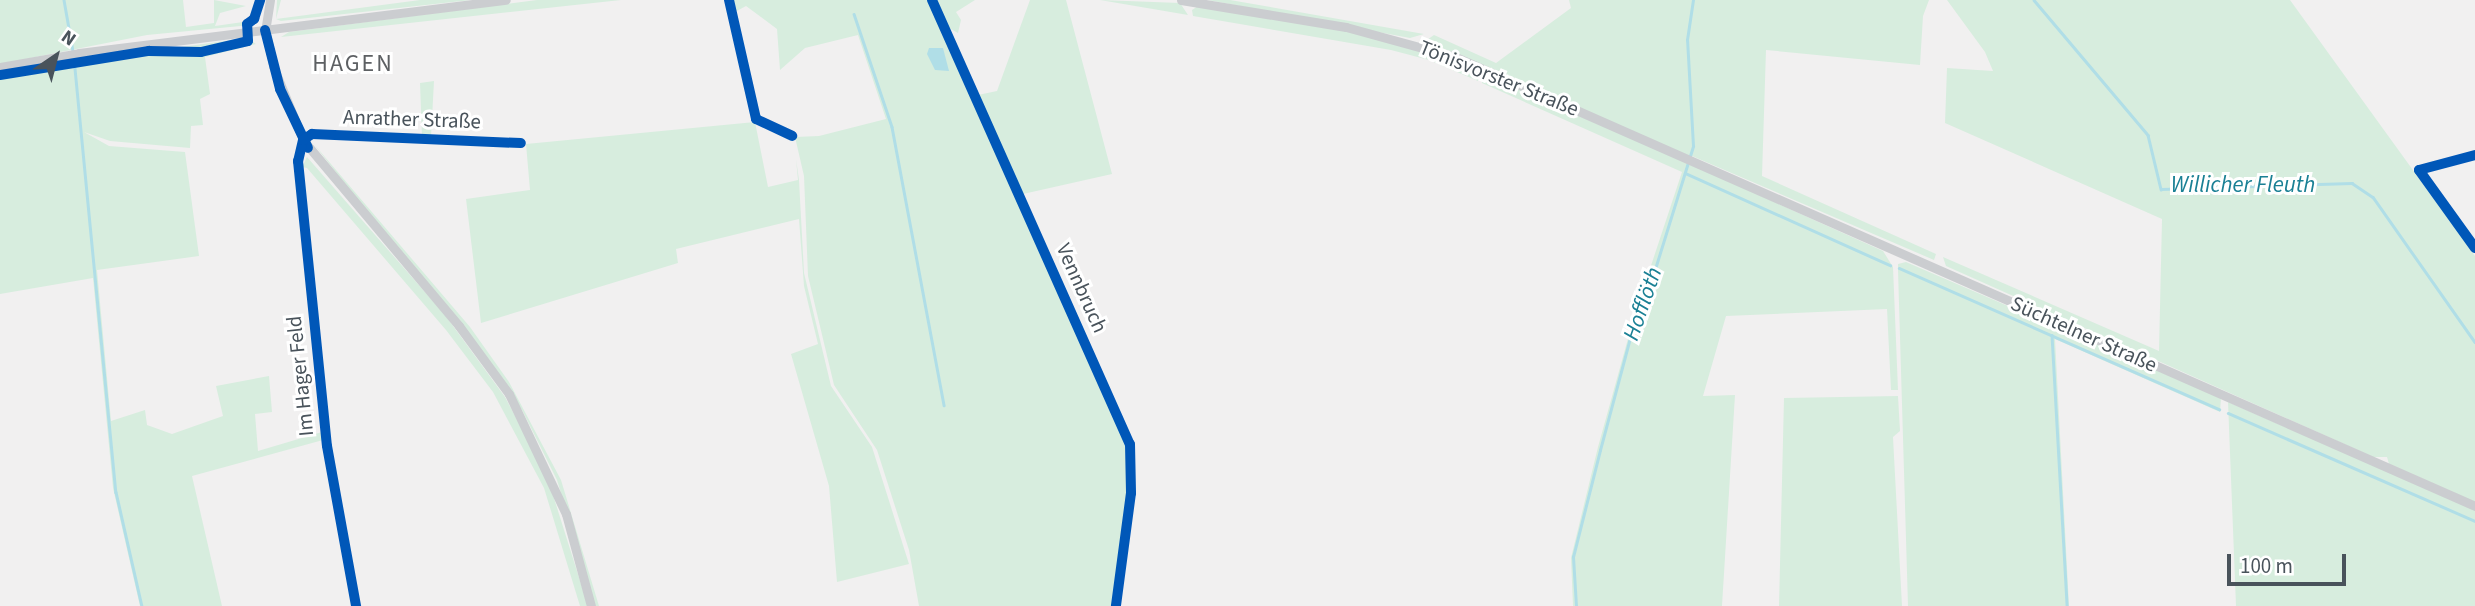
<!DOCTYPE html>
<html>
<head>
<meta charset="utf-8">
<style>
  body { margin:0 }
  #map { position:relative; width:2475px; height:606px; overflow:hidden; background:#f1f0f0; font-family:"Source Sans 3",sans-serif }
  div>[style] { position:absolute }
  .green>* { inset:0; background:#d7edde }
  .water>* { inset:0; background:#b0dee7 }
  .stream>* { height:2.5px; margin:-1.25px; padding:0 1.25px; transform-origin:1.25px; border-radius:1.25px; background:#b0dee7 }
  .minor>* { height:6px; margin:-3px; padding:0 3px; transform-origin:3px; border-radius:3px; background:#cbccce }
  .secondary>* { height:9px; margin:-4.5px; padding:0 4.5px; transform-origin:4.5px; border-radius:4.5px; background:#cbcdd0 }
  .cycleway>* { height:10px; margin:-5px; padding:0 5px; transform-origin:5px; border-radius:5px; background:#0057b8 }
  span { translate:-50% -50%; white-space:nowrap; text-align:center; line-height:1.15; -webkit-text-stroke:6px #fff; paint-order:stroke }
  .street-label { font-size:21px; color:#49535b }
  .water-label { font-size:23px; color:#1a8095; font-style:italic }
  .quarter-label { font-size:24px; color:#5d6063; letter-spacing:2px }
  .north { position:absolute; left:21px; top:21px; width:70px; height:70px; -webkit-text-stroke:5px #fff; paint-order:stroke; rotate:35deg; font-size:19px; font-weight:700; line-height:28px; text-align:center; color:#49535b }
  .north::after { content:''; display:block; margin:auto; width:24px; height:32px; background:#49535b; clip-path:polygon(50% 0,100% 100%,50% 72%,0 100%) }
  .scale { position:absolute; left:2227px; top:554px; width:119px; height:32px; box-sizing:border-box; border:4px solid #49535b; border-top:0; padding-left:9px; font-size:21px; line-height:24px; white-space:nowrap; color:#49535b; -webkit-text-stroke:5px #fff; paint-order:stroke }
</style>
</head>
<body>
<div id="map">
  <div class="green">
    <i style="clip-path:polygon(0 0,183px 0,186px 27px,214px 23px,214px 0,246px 6px,220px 13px,215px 26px,243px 22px,252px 17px,257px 0,261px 0,251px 25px,147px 35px,0 64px)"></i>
    <i style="clip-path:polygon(277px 0,281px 0,276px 19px,420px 0,471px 0,281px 21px,276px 19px)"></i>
    <i style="clip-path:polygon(537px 0,621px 0,281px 37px,289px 32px)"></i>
    <i style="clip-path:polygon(732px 0,930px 0,1127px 442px,1128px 492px,1113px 606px,919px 606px,909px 550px,877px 450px,834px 385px,808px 276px,804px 176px,795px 137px,819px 136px,886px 119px,858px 35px,805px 48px,780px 70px,777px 29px,746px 6px,735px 12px)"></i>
    <i style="clip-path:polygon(937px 0,975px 0,956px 12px,961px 20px,958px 33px,949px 28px)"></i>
    <i style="clip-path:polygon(1030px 0,1066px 0,1112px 174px,1023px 194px,978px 95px,997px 91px)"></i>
    <i style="clip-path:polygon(1100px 0,1180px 3px,1188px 15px)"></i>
    <i style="clip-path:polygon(1208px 0,1230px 0,1424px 34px,1410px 38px)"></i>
    <i style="clip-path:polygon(1569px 0,1929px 0,1923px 16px,1920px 65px,1766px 50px,1762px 176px,1936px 254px,1934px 260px,1692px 156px,1690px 164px,1883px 251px,1893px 267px,1898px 390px,1891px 390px,1887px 309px,1726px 316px,1703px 396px,1735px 395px,1722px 606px,1573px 606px,1571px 558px,1598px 447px,1634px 317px,1682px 172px,1482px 83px,1482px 72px,1466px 57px,1424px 42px,1434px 35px,1496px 63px,1571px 8px)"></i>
    <i style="clip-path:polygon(1947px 0,2290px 0,2475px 256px,2475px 502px,2389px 464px,2387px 457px,2373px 457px,1946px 266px,1943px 257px,2159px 351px,2162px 219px,1945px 123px,1947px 68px,1993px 71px,1985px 52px)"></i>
    <i style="clip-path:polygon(1198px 6px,1347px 31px,1453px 60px,1479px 70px,1478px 81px,1429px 60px,1391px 50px,1193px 16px,1192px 10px)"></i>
    <i style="clip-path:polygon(247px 38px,256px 44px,205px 57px,210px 94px,200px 99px,203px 125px,191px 126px,190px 148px,110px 141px,84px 132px,109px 146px,185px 152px,199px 256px,97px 270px,111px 421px,145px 410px,147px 425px,172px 434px,223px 416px,216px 386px,269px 376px,272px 412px,255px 414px,258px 451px,322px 432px,323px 440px,192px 476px,222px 606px,140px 606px,113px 488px,93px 278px,0 294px,0 72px)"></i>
    <i style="clip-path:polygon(434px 81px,431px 137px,422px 137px,420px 83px)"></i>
    <i style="clip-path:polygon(755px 122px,768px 187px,798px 180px,796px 159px,799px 180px,804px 273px,831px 386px,872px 447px,909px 564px,837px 582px,829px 486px,791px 354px,818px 344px,804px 286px,799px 219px,676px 249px,678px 263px,481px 323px,466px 199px,530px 190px,526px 144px)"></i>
    <i style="clip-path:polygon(313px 143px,470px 327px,509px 382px,561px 480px,599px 606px,595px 606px,557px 480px,522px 410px)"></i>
    <i style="clip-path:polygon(307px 157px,445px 315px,505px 397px,547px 476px,588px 606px,580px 606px,544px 488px,493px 392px,446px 330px,307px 168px,302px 167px)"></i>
    <i style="clip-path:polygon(1906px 262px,2221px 398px,2220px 412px,2055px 339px,2069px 606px,1908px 606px,1898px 270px,1898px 264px)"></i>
    <i style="clip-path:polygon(1898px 396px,1900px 431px,1893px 437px,1902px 606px,1779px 606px,1784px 398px)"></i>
    <i style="clip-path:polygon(2228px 402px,2475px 510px,2475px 606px,2236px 606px)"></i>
  </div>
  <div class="water">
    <i style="clip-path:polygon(929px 48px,943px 48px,949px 71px,935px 70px,927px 54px)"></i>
  </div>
  <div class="stream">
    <i style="left:64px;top:0;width:52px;rotate:80deg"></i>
    <i style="left:2034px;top:0;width:177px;rotate:49.8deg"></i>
    <i style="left:2148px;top:135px;width:56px;rotate:76.5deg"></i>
    <i style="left:2161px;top:189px;width:191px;rotate:-1.8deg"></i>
    <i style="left:2352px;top:183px;width:25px;rotate:34deg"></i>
    <i style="left:2373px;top:197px;width:177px;rotate:54.9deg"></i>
    <i style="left:854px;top:14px;width:119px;rotate:71.4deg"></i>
    <i style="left:892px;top:127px;width:283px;rotate:79.4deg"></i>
    <i style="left:74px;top:58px;width:436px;rotate:84.5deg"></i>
    <i style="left:116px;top:492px;width:117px;rotate:77.2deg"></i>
    <i style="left:1685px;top:173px;width:225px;rotate:24.2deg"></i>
    <i style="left:1899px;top:268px;width:350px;rotate:23.8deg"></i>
    <i style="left:2052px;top:335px;width:271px;rotate:86.8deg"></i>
    <i style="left:2228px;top:413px;width:270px;rotate:23.6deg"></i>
    <i style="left:1576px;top:606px;width:49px;rotate:-93.5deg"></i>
    <i style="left:1573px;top:557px;width:110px;rotate:-75.8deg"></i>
    <i style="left:1600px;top:450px;width:136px;rotate:-75deg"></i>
    <i style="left:1635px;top:319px;width:40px;rotate:-66.6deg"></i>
    <i style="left:1651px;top:282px;width:142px;rotate:-72.8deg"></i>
    <i style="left:1693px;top:146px;width:106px;rotate:-93.2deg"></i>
    <i style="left:1687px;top:40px;width:40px;rotate:-81.5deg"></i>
  </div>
  <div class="minor">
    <i style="left:729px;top:0;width:122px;rotate:77.2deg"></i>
    <i style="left:756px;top:119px;width:40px;rotate:25deg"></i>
    <i style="left:932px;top:0;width:486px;rotate:66deg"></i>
    <i style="left:1130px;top:444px;width:49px;rotate:88.8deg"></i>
    <i style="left:1131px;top:493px;width:114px;rotate:97.6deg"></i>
    <i style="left:2475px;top:155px;width:58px;rotate:165deg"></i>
    <i style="left:2419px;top:170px;width:96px;rotate:54.3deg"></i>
    <i style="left:356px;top:606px;width:163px;rotate:-100.3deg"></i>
    <i style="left:327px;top:446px;width:286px;rotate:-95.8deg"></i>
    <i style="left:298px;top:161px;width:22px;rotate:-77deg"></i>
    <i style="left:303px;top:140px;width:11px;rotate:-34deg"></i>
    <i style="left:312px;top:134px;width:209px;rotate:2.5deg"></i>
  </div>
  <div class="secondary">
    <i style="left:270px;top:0;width:30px;rotate:99deg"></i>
    <i style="left:265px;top:30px;width:37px;rotate:77deg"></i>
    <i style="left:273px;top:66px;width:80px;rotate:67.9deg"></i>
    <i style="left:303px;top:140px;width:243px;rotate:50deg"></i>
    <i style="left:459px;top:326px;width:84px;rotate:53.7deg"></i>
    <i style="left:509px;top:394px;width:133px;rotate:64.6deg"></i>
    <i style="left:566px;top:514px;width:95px;rotate:74.8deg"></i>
    <i style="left:1181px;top:0;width:167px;rotate:9.3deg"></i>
    <i style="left:1346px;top:27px;width:114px;rotate:15.3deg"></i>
    <i style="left:1456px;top:57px;width:1114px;rotate:23.78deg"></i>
    <i style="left:0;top:67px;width:80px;rotate:-10deg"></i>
    <i style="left:79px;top:53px;width:430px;rotate:-7.1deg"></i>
  </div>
  <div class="cycleway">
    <i style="left:729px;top:0;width:122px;rotate:77.2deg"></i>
    <i style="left:756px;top:119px;width:40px;rotate:25deg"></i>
    <i style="left:932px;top:0;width:486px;rotate:66deg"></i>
    <i style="left:1130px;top:444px;width:49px;rotate:88.8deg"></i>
    <i style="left:1131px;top:493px;width:114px;rotate:97.6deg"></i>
    <i style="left:265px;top:30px;width:61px;rotate:75.7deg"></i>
    <i style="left:280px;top:89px;width:65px;rotate:64.6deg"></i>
    <i style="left:0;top:75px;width:151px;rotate:-9.2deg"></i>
    <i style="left:149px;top:51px;width:52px;rotate:1.1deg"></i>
    <i style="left:201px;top:52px;width:48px;rotate:-13.2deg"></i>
    <i style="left:248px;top:41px;width:17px;rotate:-93deg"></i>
    <i style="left:247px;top:24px;width:9px;rotate:-36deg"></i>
    <i style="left:254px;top:19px;width:20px;rotate:-72deg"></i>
    <i style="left:303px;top:140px;width:22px;rotate:103deg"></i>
    <i style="left:298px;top:161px;width:286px;rotate:84.2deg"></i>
    <i style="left:327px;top:446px;width:163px;rotate:79.7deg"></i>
    <i style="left:303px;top:140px;width:11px;rotate:-34deg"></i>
    <i style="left:312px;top:134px;width:209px;rotate:2.5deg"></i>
    <i style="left:2475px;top:155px;width:58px;rotate:165deg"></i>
    <i style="left:2419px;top:170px;width:96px;rotate:54.3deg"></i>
  </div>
  <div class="street-label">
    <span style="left:1499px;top:78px;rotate:22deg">Tönisvorster Straße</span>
    <span style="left:412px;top:119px;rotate:2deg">Anrather Straße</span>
    <span style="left:1082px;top:288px;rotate:66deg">Vennbruch</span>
    <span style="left:2084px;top:334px;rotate:24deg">Süchtelner Straße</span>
    <span style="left:300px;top:376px;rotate:-96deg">Im Hager Feld</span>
  </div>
  <div class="water-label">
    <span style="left:2243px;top:185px">Willicher Fleuth</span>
    <span style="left:1643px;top:304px;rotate:-71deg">Hofflöth</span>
  </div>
  <div class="quarter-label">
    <span style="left:353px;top:64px">HAGEN</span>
  </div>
  <div class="north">N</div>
  <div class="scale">100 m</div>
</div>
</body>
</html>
